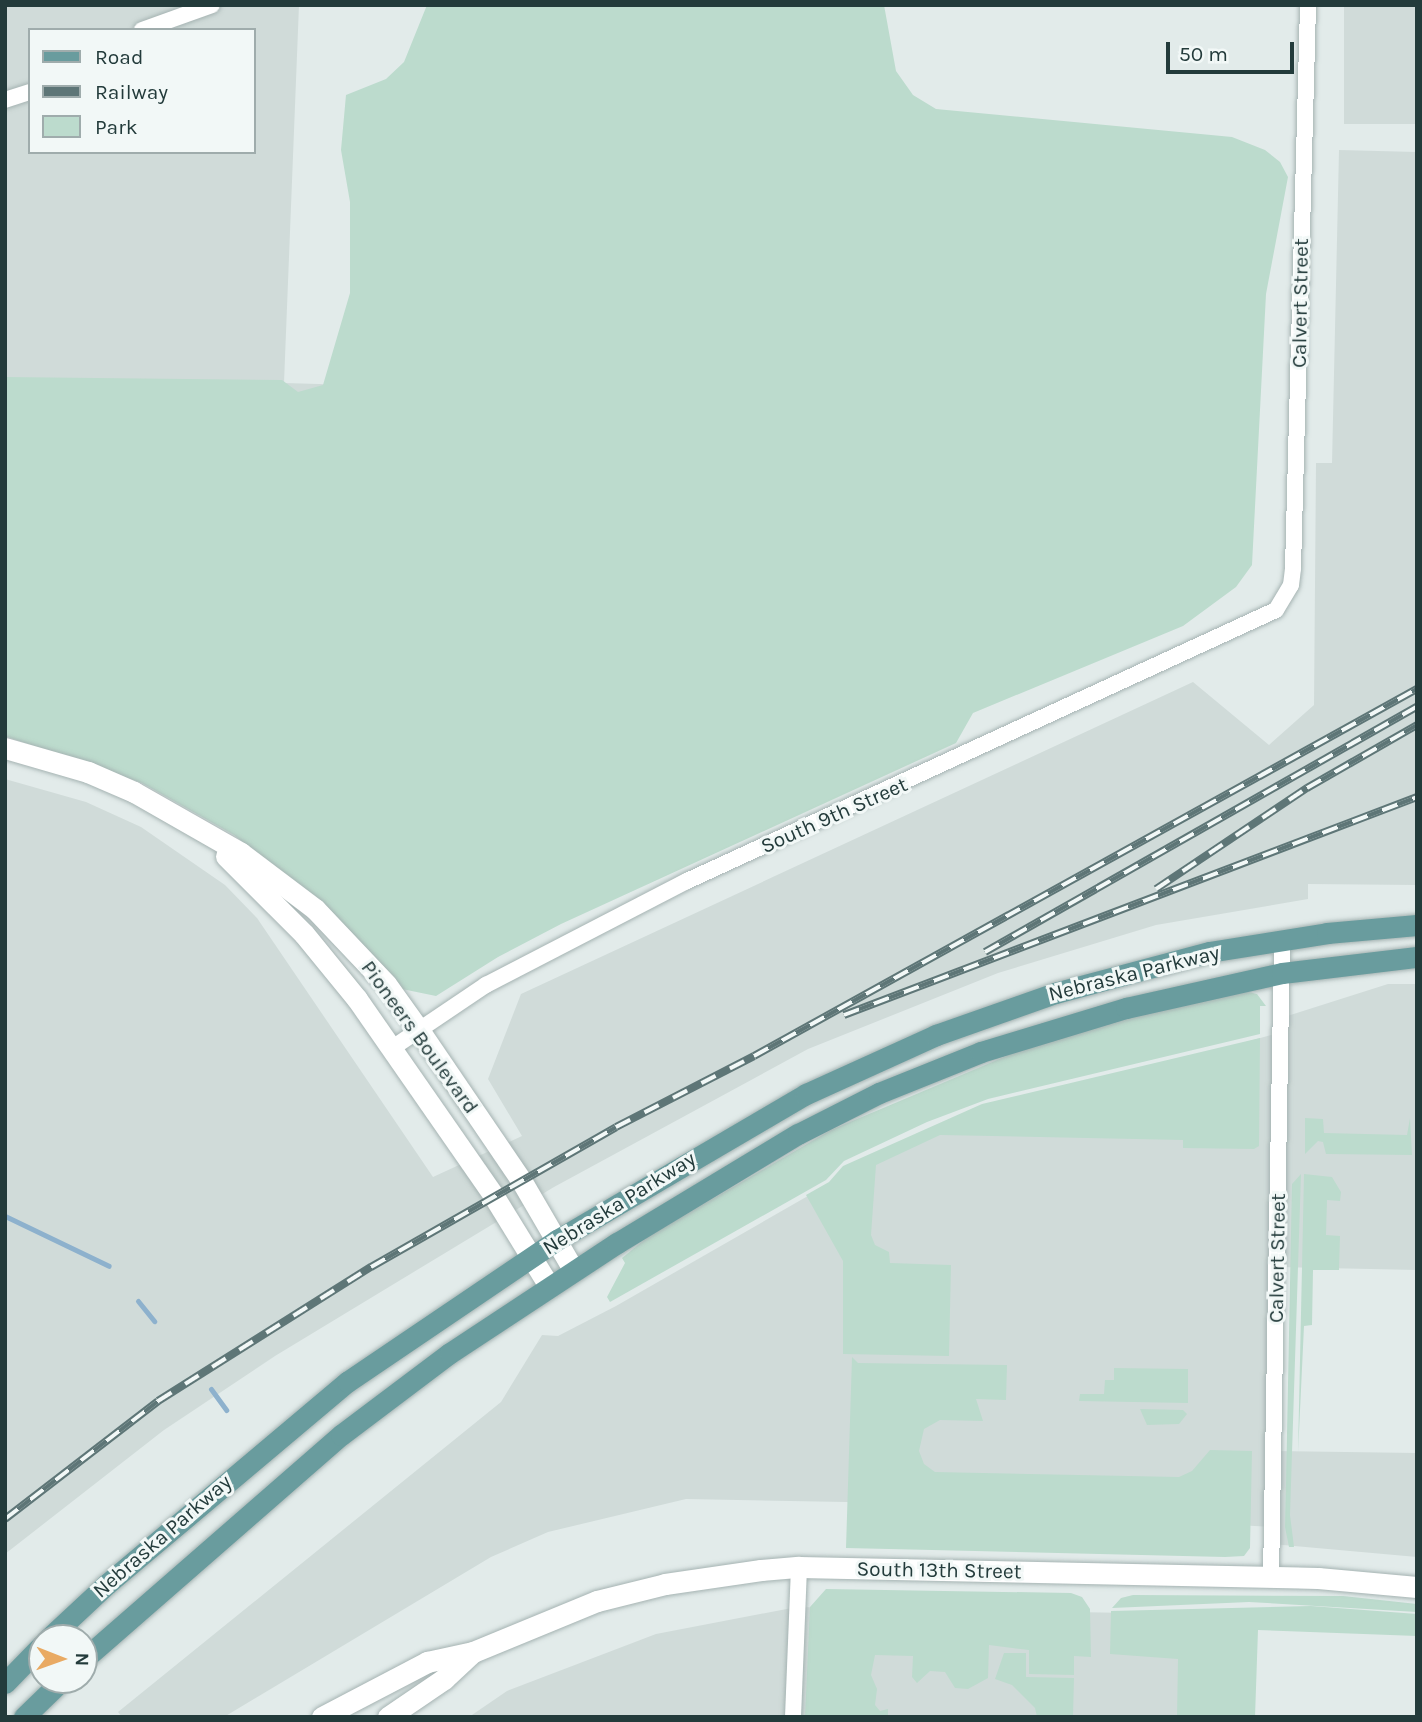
<!DOCTYPE html>
<html>
<head>
<meta charset="utf-8">
<style>
  body { margin:0 }
  #map { position:relative; width:1422px; height:1722px; overflow:hidden; background:#e2ebea; font-family:Karla,sans-serif }
  div>[style] { position:absolute }
  .built>* { inset:0; background:#d0dbd9; transform-origin:0 0 }
  .green>* { inset:0; background:#bcdbcd }
  .stream>* { height:5px; margin:-2.5px; padding:0 2.5px; transform-origin:2.5px; border-radius:2.5px; background:#8db1cd }
  .roads { filter:drop-shadow(0 0 2px #a5b3b2) drop-shadow(0 0 2px #a5b3b2) }
  .minor>* { height:16px; margin:-8px; padding:0 8px; transform-origin:8px; border-radius:8px; background:#fff }
  .secondary>* { height:21px; margin:-10.5px; padding:0 10.5px; transform-origin:10.5px; border-radius:10.5px; background:#fff }
  .primary>* { height:21px; margin:-10.5px; padding:0 10.5px; transform-origin:10.5px; border-radius:10.5px; background:#699c9e }
  .rail>* { height:8px; margin-top:-4px; transform-origin:0; background:repeating-linear-gradient(90deg,#f2f8f7 0 16px,#5e7677 0 32px); box-sizing:border-box; border-block:2px solid #5e7677 }
  span { translate:-50% -50%; white-space:nowrap; text-align:center; line-height:1.15; -webkit-text-stroke:6px #f2f8f7; paint-order:stroke }
  .street-label { font-size:21px; color:#233b3b }
  .frame { position:absolute; inset:0; border:7px solid #233b3b; pointer-events:none }
  .legend { position:absolute; left:28px; top:28px; width:228px; height:126px; box-sizing:border-box; background:#f2f8f7; border:2px solid #9facac; margin:0; padding:9px 12px; list-style:none; font-size:21px; color:#233b3b }
  .legend li { display:flex; align-items:center; gap:14px; height:35px }
  .legend b { width:35px; border:2px solid #9facac }
  .north { position:absolute; left:28px; top:1624px; width:70px; height:70px; box-sizing:border-box; background:#f2f8f7; border:2px solid #9facac; border-radius:50%; rotate:91deg; font-size:19px; font-weight:700; line-height:28px; text-align:center; color:#233b3b }
  .north::after { content:''; display:block; margin:auto; width:24px; height:32px; background:#e9aa63; clip-path:polygon(50% 0,100% 100%,50% 72%,0 100%) }
  .scale { position:absolute; left:1166px; top:42px; width:128px; height:32px; box-sizing:border-box; border:4px solid #233b3b; border-top:0; padding-left:9px; font-size:21px; line-height:24px; white-space:nowrap; color:#233b3b; -webkit-text-stroke:5px #f2f8f7; paint-order:stroke }
</style>
</head>
<body>
<div id="map">
  <div class="built">
    <i style="clip-path:polygon(evenodd,5px 5px,299px 5px,284px 383px,780px 397px,273px 829px,5px 710px,5px 5px,30px 30px,254px 30px,254px 152px,30px 152px,30px 30px)"></i>
    <i style="left:1344px;top:5px;width:73px;height:119px"></i>
    <i style="clip-path:polygon(1339px 150px,1417px 152px,1417px 885px,1308px 884px,1308px 899px,1156px 925px,998px 973px,808px 1049px,554px 1187px,275px 1356px,164px 1430px,5px 1554px,5px 779px,86px 802px,141px 827px,225px 885px,257px 918px,433px 1177px,522px 1136px,488px 1079px,521px 994px,1193px 682px,1269px 745px,1314px 705px,1316px 463px,1332px 463px)"></i>
    <i style="clip-path:polygon(1388px 984px,1417px 984px,1417px 1270px,1277px 1267px,1274px 1451px,1417px 1453px,1417px 1557px,1272px 1544px,1272px 1527px,846px 1502px,686px 1499px,548px 1532px,491px 1557px,224px 1717px,122px 1717px,118px 1712px,501px 1402px,542px 1335px,558px 1336px,616px 1306px,918px 1133px,1275px 1034px,1281px 1018px)"></i>
    <i style="clip-path:polygon(797px 1607px,1245px 1615px,1242px 1717px,469px 1717px,507px 1691px,656px 1634px)"></i>
  </div>
  <div class="green">
    <i style="clip-path:polygon(427px 5px,884px 5px,896px 71px,913px 95px,936px 109px,1232px 137px,1265px 150px,1280px 162px,1288px 177px,1266px 294px,1252px 565px,1236px 587px,1183px 626px,973px 713px,956px 743px,561px 924px,498px 957px,436px 996px,402px 989px,285px 875px,234px 835px,142px 783px,5px 736px,5px 377px,282px 380px,298px 392px,323px 385px,350px 293px,350px 202px,341px 150px,346px 95px,386px 79px,404px 62px)"></i>
    <i style="clip-path:polygon(1244px 991px,1257px 994px,1266px 1006px,1260px 1006px,1260px 1034px,988px 1099px,927px 1122px,844px 1161px,826px 1180px,610px 1302px,607px 1297px,625px 1263px,622px 1258px,649px 1236px,831px 1130px,1016px 1052px,1121px 1020px)"></i>
    <i style="clip-path:polygon(1260px 1038px,1259px 1146px,1254px 1149px,1183px 1148px,1183px 1140px,940px 1135px,876px 1165px,871px 1235px,875px 1245px,889px 1252px,890px 1263px,951px 1265px,949px 1356px,843px 1354px,843px 1261px,806px 1195px,829px 1182px,843px 1166px,982px 1104px)"></i>
    <i style="clip-path:polygon(1305px 1118px,1323px 1119px,1324px 1133px,1407px 1135px,1410px 1118px,1412px 1155px,1326px 1154px,1323px 1142px,1318px 1141px,1305px 1154px)"></i>
    <i style="clip-path:polygon(1301px 1174px,1290px 1515px,1294px 1547px,1289px 1547px,1285px 1527px,1286px 1484px,1292px 1184px)"></i>
    <i style="clip-path:polygon(1304px 1174px,1332px 1177px,1341px 1192px,1340px 1201px,1327px 1200px,1326px 1235px,1340px 1236px,1339px 1270px,1313px 1270px,1312px 1325px,1304px 1326px,1298px 1453px)"></i>
    <i style="clip-path:polygon(852px 1357px,858px 1363px,1007px 1365px,1006px 1400px,976px 1399px,983px 1421px,940px 1420px,924px 1429px,919px 1451px,924px 1464px,935px 1472px,1179px 1477px,1192px 1471px,1210px 1450px,1252px 1451px,1250px 1548px,1244px 1556px,1225px 1557px,846px 1548px)"></i>
    <i style="clip-path:polygon(1114px 1368px,1188px 1369px,1188px 1403px,1079px 1401px,1080px 1394px,1104px 1394px,1105px 1380px,1114px 1380px)"></i>
    <i style="clip-path:polygon(1140px 1409px,1183px 1410px,1187px 1414px,1179px 1424px,1147px 1425px)"></i>
    <i style="clip-path:polygon(826px 1589px,1071px 1593px,1082px 1597px,1090px 1609px,1091px 1657px,1074px 1656px,1074px 1675px,1029px 1674px,1029px 1650px,989px 1645px,988px 1678px,968px 1689px,955px 1688px,945px 1672px,930px 1671px,917px 1683px,912px 1677px,913px 1656px,875px 1655px,871px 1675px,877px 1689px,875px 1705px,880px 1711px,888px 1709px,888px 1717px,805px 1717px,810px 1607px)"></i>
    <i style="clip-path:polygon(1133px 1595px,1343px 1596px,1417px 1604px,1417px 1612px,1249px 1602px,1112px 1608px,1121px 1598px)"></i>
    <i style="clip-path:polygon(1311px 1606px,1417px 1614px,1417px 1636px,1258px 1630px,1255px 1717px,1177px 1717px,1178px 1659px,1110px 1654px,1111px 1611px)"></i>
    <i style="clip-path:polygon(1004px 1653px,1026px 1653px,1026px 1677px,1074px 1678px,1073px 1717px,1037px 1717px,1035px 1708px,1012px 1685px,995px 1679px)"></i>
  </div>
  <div class="stream">
    <i style="left:5px;top:1216px;width:115px;rotate:25.7deg"></i>
    <i style="left:138px;top:1301px;width:26px;rotate:51deg"></i>
    <i style="left:211px;top:1389px;width:26px;rotate:54deg"></i>
  </div>
  <div class="roads">
    <div class="minor">
      <i style="left:142px;top:30px;width:74px;rotate:-19.7deg"></i>
      <i style="left:5px;top:100px;width:26px;rotate:-18deg"></i>
      <i style="left:391px;top:1049px;width:115px;rotate:-34deg"></i>
      <i style="left:486px;top:985px;width:226px;rotate:-27.4deg"></i>
      <i style="left:687px;top:881px;width:648px;rotate:-24.71deg"></i>
      <i style="left:1276px;top:610px;width:29px;rotate:-59deg"></i>
      <i style="left:1291px;top:585px;width:17px;rotate:-83deg"></i>
      <i style="left:1293px;top:568px;width:563px;rotate:-88.47deg"></i>
      <i style="left:1271px;top:1577px;width:638px;rotate:-89.01deg"></i>
      <i style="left:793px;top:1717px;width:150px;rotate:-87.7deg"></i>
    </div>
    <div class="secondary">
      <i style="left:5px;top:748px;width:86px;rotate:16.1deg"></i>
      <i style="left:88px;top:772px;width:50px;rotate:23.5deg"></i>
      <i style="left:134px;top:792px;width:123px;rotate:29.7deg"></i>
      <i style="left:241px;top:853px;width:93px;rotate:37.1deg"></i>
      <i style="left:315px;top:909px;width:103px;rotate:46.6deg"></i>
      <i style="left:386px;top:984px;width:57px;rotate:54.3deg"></i>
      <i style="left:419px;top:1030px;width:181px;rotate:55.8deg"></i>
      <i style="left:521px;top:1180px;width:105px;rotate:59.8deg"></i>
      <i style="left:226px;top:856px;width:110px;rotate:45deg"></i>
      <i style="left:304px;top:934px;width:84px;rotate:50.8deg"></i>
      <i style="left:357px;top:999px;width:239px;rotate:55.2deg"></i>
      <i style="left:493px;top:1195px;width:107px;rotate:58.4deg"></i>
      <i style="left:322px;top:1717px;width:119px;rotate:-27.6deg"></i>
      <i style="left:427px;top:1662px;width:47px;rotate:-12.3deg"></i>
      <i style="left:473px;top:1652px;width:134px;rotate:-22.4deg"></i>
      <i style="left:597px;top:1601px;width:70px;rotate:-14deg"></i>
      <i style="left:665px;top:1584px;width:97px;rotate:-8.3deg"></i>
      <i style="left:761px;top:1570px;width:38px;rotate:-5deg"></i>
      <i style="left:799px;top:1567px;width:519px;rotate:1.21deg"></i>
      <i style="left:1318px;top:1578px;width:99px;rotate:5.2deg"></i>
      <i style="left:388px;top:1717px;width:68px;rotate:-34.2deg"></i>
      <i style="left:444px;top:1679px;width:38px;rotate:-43deg"></i>
    </div>
    <div class="primary">
      <i style="left:49px;top:1638px;width:79px;rotate:-43deg"></i>
      <i style="left:107px;top:1584px;width:314px;rotate:-40.1deg"></i>
      <i style="left:347px;top:1382px;width:254px;rotate:-34.1deg"></i>
      <i style="left:557px;top:1240px;width:289px;rotate:-30.4deg"></i>
      <i style="left:806px;top:1094px;width:143px;rotate:-24.4deg"></i>
      <i style="left:936px;top:1035px;width:126px;rotate:-19.4deg"></i>
      <i style="left:1055px;top:993px;width:159px;rotate:-14.9deg"></i>
      <i style="left:1209px;top:952px;width:120px;rotate:-9.1deg"></i>
      <i style="left:1327px;top:933px;width:90px;rotate:-5.1deg"></i>
      <i style="left:84px;top:1659px;width:341px;rotate:-41.1deg"></i>
      <i style="left:341px;top:1435px;width:136px;rotate:-37deg"></i>
      <i style="left:450px;top:1353px;width:200px;rotate:-33.4deg"></i>
      <i style="left:617px;top:1243px;width:211px;rotate:-31.1deg"></i>
      <i style="left:798px;top:1134px;width:91px;rotate:-26.8deg"></i>
      <i style="left:879px;top:1093px;width:110px;rotate:-21.9deg"></i>
      <i style="left:981px;top:1052px;width:152px;rotate:-16.9deg"></i>
      <i style="left:1126px;top:1008px;width:160px;rotate:-12.6deg"></i>
      <i style="left:1282px;top:973px;width:136px;rotate:-6.8deg"></i>
      <i style="left:5px;top:1683px;width:53px;rotate:-45.8deg"></i>
      <i style="left:24px;top:1717px;width:53px;rotate:-44.2deg"></i>
    </div>
  </div>
  <div class="rail">
    <i style="left:1156px;top:889px;width:182px;rotate:-33.8deg"></i>
    <i style="left:1307px;top:788px;width:127px;rotate:-29.8deg"></i>
    <i style="left:985px;top:952px;width:497px;rotate:-29.6deg"></i>
    <i style="left:844px;top:1015px;width:613px;rotate:-20.83deg"></i>
    <i style="left:5px;top:1519px;width:193px;rotate:-37.6deg"></i>
    <i style="left:158px;top:1401px;width:252px;rotate:-32.2deg"></i>
    <i style="left:371px;top:1267px;width:282px;rotate:-29.7deg"></i>
    <i style="left:616px;top:1127px;width:155px;rotate:-27.2deg"></i>
    <i style="left:754px;top:1056px;width:758px;rotate:-28.97deg"></i>
  </div>
  <div class="street-label">
    <span style="left:1300px;top:303px;rotate:-89deg">Calvert Street</span>
    <span style="left:834px;top:815px;rotate:-24deg">South 9th Street</span>
    <span style="left:1134px;top:973px;rotate:-14deg">Nebraska Parkway</span>
    <span style="left:420px;top:1037px;rotate:54deg">Pioneers Boulevard</span>
    <span style="left:619px;top:1203px;rotate:-32deg">Nebraska Parkway</span>
    <span style="left:1277px;top:1258px;rotate:-89deg">Calvert Street</span>
    <span style="left:162px;top:1536px;rotate:-41deg">Nebraska Parkway</span>
    <span style="left:939px;top:1570px;rotate:1deg">South 13th Street</span>
  </div>
  <div class="frame"></div>
  <ul class="legend">
  <li><b style="height:9px;background:#699c9e"></b>Road</li>
  <li><b style="height:9px;background:#5e7677"></b>Railway</li>
  <li><b style="height:19px;background:#bcdbcd"></b>Park</li>
  </ul>
  <div class="north">N</div>
  <div class="scale">50 m</div>
</div>
</body>
</html>
